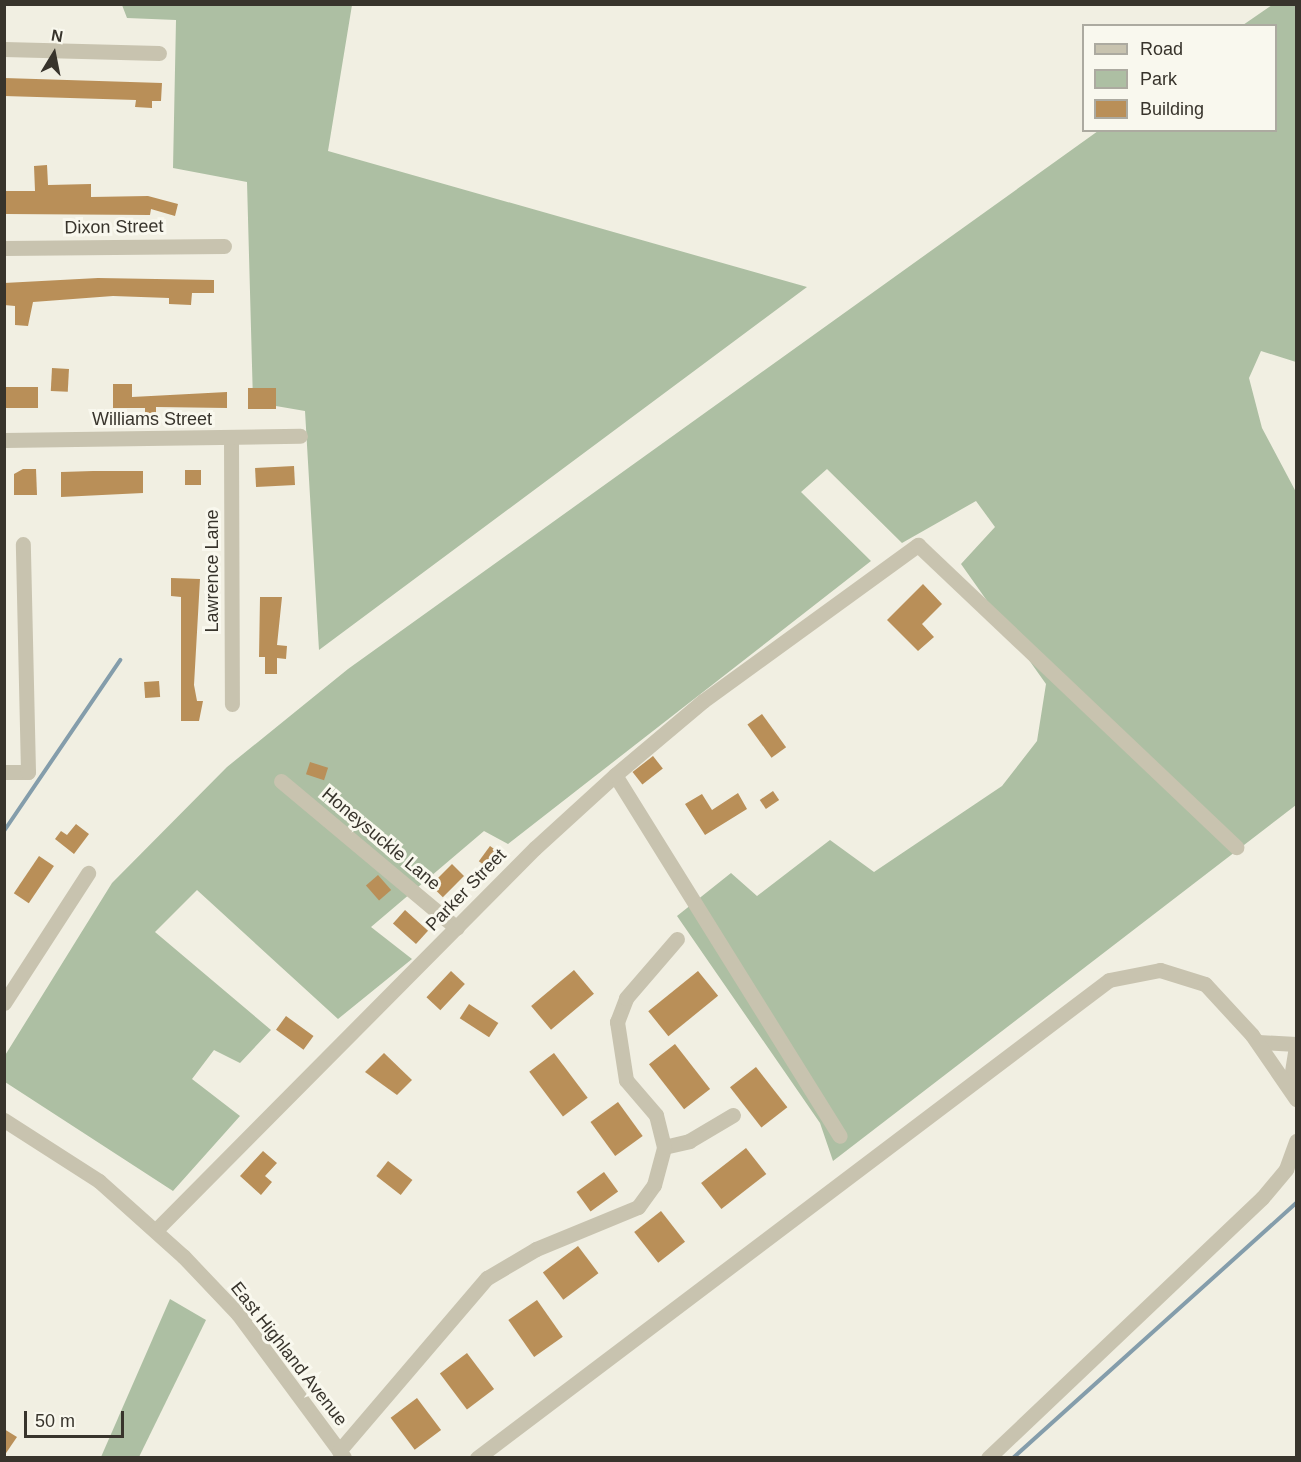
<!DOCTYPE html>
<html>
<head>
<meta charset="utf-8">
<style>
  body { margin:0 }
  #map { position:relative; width:1301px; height:1462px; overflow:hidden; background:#f1efe2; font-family:Helvetica,sans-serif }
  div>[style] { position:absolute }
  .green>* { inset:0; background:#adbfa3 }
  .stream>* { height:4px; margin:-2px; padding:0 2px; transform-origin:2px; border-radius:2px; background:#849dab }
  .building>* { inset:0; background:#b98f58; transform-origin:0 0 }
  .minor>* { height:15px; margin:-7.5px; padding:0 7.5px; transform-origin:7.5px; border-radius:7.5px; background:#c8c3af }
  span { translate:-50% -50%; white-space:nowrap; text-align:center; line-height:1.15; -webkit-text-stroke:6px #f9f8ee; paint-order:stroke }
  .street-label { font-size:18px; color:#38342c }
  .frame { position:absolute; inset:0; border:6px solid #38342c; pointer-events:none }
  .legend { position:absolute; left:1082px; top:24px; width:195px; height:108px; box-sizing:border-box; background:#f9f8ee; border:2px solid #acaaa0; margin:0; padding:8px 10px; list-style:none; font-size:18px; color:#38342c }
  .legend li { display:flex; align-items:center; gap:12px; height:30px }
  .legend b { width:30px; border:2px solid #acaaa0 }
  .north { position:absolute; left:24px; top:24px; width:60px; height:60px; -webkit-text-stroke:4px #f9f8ee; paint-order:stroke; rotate:10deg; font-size:16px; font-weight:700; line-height:24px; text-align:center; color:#38342c }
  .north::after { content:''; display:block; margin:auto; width:21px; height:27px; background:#38342c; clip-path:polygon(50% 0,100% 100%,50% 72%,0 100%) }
  .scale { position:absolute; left:24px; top:1411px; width:100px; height:27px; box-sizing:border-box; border:3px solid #38342c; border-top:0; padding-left:8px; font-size:18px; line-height:21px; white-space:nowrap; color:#38342c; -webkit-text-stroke:4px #f9f8ee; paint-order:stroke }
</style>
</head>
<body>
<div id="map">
  <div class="green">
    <i style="clip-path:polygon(122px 5px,352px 5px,328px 151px,807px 287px,319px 650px,305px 411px,253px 402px,247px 182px,173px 168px,176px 20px,127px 18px)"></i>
    <i style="clip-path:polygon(1272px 5px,1296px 5px,1296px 362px,1261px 351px,1249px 378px,1262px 428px,1296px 492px,1296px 805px,833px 1161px,820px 1123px,677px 916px,731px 873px,757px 896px,830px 840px,874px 872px,1002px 786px,1037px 741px,1046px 684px,961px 564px,995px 527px,976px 501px,902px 543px,827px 469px,801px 492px,871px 561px,508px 844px,484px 831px,371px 927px,412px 959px,338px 1019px,197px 890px,155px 932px,271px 1030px,240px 1063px,214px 1050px,192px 1079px,240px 1116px,173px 1191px,5px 1082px,4px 1057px,112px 883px,227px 767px,348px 669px,1098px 131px,1276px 130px,1276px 26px,1243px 25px)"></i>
    <i style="clip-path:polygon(170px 1299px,206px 1320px,139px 1457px,101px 1457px)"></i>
  </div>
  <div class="stream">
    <i style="left:4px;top:831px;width:207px;rotate:-55.8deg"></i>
    <i style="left:1013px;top:1458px;width:381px;rotate:-42deg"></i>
  </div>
  <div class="building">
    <i style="clip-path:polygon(4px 78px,162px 83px,161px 101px,152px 101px,152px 108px,135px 107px,136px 100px,4px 96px)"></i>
    <i style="clip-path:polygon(47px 165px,48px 185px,91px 184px,91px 197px,148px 196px,178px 204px,175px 216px,151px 209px,150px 215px,6px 214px,6px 191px,35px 191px,34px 166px)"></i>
    <i style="clip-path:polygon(98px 278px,214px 280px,214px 293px,192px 293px,191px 305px,169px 304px,169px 298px,113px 296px,33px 302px,28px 326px,15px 325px,15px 306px,4px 305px,4px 283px)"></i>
    <i style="left:52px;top:368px;width:17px;height:23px;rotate:3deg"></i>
    <i style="clip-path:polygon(113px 384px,132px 384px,132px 397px,227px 392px,227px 408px,156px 407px,156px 413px,145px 413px,145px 408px,113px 408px)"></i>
    <i style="left:38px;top:387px;width:21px;height:34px;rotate:90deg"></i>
    <i style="left:276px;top:388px;width:21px;height:28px;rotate:90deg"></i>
    <i style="left:294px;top:466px;width:19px;height:39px;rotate:87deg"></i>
    <i style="clip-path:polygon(23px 469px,36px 469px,37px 495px,14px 495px,14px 474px)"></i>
    <i style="left:185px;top:470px;width:16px;height:15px"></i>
    <i style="clip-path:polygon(93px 471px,143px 471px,143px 493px,61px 497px,61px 472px)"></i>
    <i style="clip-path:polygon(171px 578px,200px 579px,194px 685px,197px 701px,203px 701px,199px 721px,181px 721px,181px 597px,171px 596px)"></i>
    <i style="clip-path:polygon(923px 584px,942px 604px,922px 624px,934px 637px,918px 651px,887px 620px)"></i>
    <i style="clip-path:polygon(260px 597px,282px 597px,277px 645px,287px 646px,286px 659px,277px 658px,277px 674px,265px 674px,265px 657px,259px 657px)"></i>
    <i style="left:159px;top:681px;width:16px;height:15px;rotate:86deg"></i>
    <i style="left:762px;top:714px;width:41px;height:18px;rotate:54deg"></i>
    <i style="left:653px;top:756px;width:16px;height:26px;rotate:52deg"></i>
    <i style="left:310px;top:762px;width:19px;height:13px;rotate:18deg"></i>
    <i style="left:773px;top:791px;width:11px;height:16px;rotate:56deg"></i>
    <i style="clip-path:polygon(738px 793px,747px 809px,705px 835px,685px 804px,702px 794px,712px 810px)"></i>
    <i style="clip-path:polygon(76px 824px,89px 834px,74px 854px,55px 839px,61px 831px,67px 835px)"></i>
    <i style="left:490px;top:846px;width:19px;height:19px;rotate:36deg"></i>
    <i style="left:39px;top:856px;width:18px;height:45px;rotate:34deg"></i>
    <i style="left:452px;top:864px;width:17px;height:30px;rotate:45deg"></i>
    <i style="left:378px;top:875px;width:20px;height:16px;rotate:49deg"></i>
    <i style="left:405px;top:910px;width:31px;height:18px;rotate:42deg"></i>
    <i style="left:574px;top:970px;width:31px;height:56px;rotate:50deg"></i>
    <i style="left:451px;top:971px;width:19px;height:36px;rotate:43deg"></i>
    <i style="left:698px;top:971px;width:32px;height:64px;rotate:51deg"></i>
    <i style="left:469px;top:1004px;width:35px;height:17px;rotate:33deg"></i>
    <i style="left:286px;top:1016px;width:34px;height:17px;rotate:36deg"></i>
    <i style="left:675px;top:1044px;width:57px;height:33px;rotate:52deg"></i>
    <i style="clip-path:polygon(384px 1053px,412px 1080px,397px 1095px,365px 1072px)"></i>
    <i style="left:554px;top:1053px;width:56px;height:31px;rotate:53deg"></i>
    <i style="left:756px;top:1067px;width:51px;height:33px;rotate:52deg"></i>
    <i style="left:618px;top:1102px;width:42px;height:34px;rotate:54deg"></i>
    <i style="left:746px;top:1148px;width:33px;height:57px;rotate:52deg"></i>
    <i style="clip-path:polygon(263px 1151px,277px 1163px,265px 1176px,272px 1182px,261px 1195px,240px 1176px)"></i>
    <i style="left:388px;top:1161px;width:31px;height:19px;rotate:38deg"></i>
    <i style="left:604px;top:1172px;width:24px;height:34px;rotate:54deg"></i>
    <i style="left:661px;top:1211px;width:39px;height:34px;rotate:52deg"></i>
    <i style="left:578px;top:1246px;width:34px;height:44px;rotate:53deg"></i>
    <i style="left:537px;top:1300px;width:45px;height:35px;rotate:55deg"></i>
    <i style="left:467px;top:1353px;width:45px;height:34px;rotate:53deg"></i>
    <i style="left:417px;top:1398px;width:40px;height:33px;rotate:53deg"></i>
    <i style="clip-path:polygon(4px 1429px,17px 1437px,4px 1456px)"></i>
  </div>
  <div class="minor">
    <i style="left:4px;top:49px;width:155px;rotate:1.5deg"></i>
    <i style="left:4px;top:248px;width:220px;rotate:-0.5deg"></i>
    <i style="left:231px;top:438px;width:266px;rotate:89.8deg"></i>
    <i style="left:4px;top:440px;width:296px;rotate:-0.8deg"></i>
    <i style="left:4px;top:772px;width:24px"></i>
    <i style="left:28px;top:772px;width:228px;rotate:-91.3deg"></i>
    <i style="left:615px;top:775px;width:425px;rotate:58.1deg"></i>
    <i style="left:281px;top:781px;width:229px;rotate:39.9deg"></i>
    <i style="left:4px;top:1003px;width:155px;rotate:-57.1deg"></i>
    <i style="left:1258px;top:1042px;width:38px;rotate:3deg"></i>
    <i style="left:1290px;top:1084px;width:38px;rotate:-81deg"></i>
    <i style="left:4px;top:1120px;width:113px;rotate:32.7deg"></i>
    <i style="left:99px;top:1181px;width:113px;rotate:41.8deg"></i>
    <i style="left:183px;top:1256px;width:80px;rotate:46.5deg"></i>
    <i style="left:238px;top:1314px;width:178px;rotate:53.5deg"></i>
    <i style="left:664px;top:1147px;width:26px;rotate:-13deg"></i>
    <i style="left:689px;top:1141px;width:51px;rotate:-30.6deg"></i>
    <i style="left:156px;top:1230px;width:538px;rotate:-45.23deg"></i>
    <i style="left:535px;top:848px;width:108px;rotate:-42.4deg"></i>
    <i style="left:615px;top:775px;width:115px;rotate:-40.1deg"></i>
    <i style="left:703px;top:701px;width:266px;rotate:-36deg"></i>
    <i style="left:918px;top:545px;width:439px;rotate:43.5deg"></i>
    <i style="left:339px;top:1451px;width:228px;rotate:-49.5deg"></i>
    <i style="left:487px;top:1278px;width:57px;rotate:-30.6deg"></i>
    <i style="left:536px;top:1249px;width:110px;rotate:-22.4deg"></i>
    <i style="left:638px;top:1207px;width:27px;rotate:-54deg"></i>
    <i style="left:654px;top:1185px;width:39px;rotate:-75deg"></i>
    <i style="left:664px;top:1147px;width:33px;rotate:-104deg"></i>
    <i style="left:656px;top:1115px;width:46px;rotate:-130.6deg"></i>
    <i style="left:626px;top:1080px;width:59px;rotate:-98.8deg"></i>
    <i style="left:617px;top:1022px;width:26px;rotate:-69deg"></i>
    <i style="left:626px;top:998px;width:78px;rotate:-49.2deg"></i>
    <i style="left:477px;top:1458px;width:792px;rotate:-37.1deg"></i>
    <i style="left:1109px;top:980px;width:52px;rotate:-11.1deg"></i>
    <i style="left:1160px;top:970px;width:47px;rotate:17.3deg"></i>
    <i style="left:1205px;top:984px;width:69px;rotate:47.3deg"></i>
    <i style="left:1252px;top:1035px;width:78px;rotate:55.5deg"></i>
    <i style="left:988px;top:1458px;width:378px;rotate:-43.5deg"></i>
    <i style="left:1262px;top:1198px;width:38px;rotate:-50deg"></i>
    <i style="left:1286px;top:1169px;width:30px;rotate:-70deg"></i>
  </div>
  <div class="street-label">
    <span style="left:114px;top:227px;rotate:-1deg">Dixon Street</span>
    <span style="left:152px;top:419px">Williams Street</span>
    <span style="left:212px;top:571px;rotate:-90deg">Lawrence Lane</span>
    <span style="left:381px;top:839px;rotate:40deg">Honeysuckle Lane</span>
    <span style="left:466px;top:890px;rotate:-46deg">Parker Street</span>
    <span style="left:289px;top:1354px;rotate:52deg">East Highland Avenue</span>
  </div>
  <div class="frame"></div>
  <ul class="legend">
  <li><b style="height:8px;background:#c8c3af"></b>Road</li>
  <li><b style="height:16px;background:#adbfa3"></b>Park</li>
  <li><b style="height:16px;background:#b98f58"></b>Building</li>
  </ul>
  <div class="north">N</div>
  <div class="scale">50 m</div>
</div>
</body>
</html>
